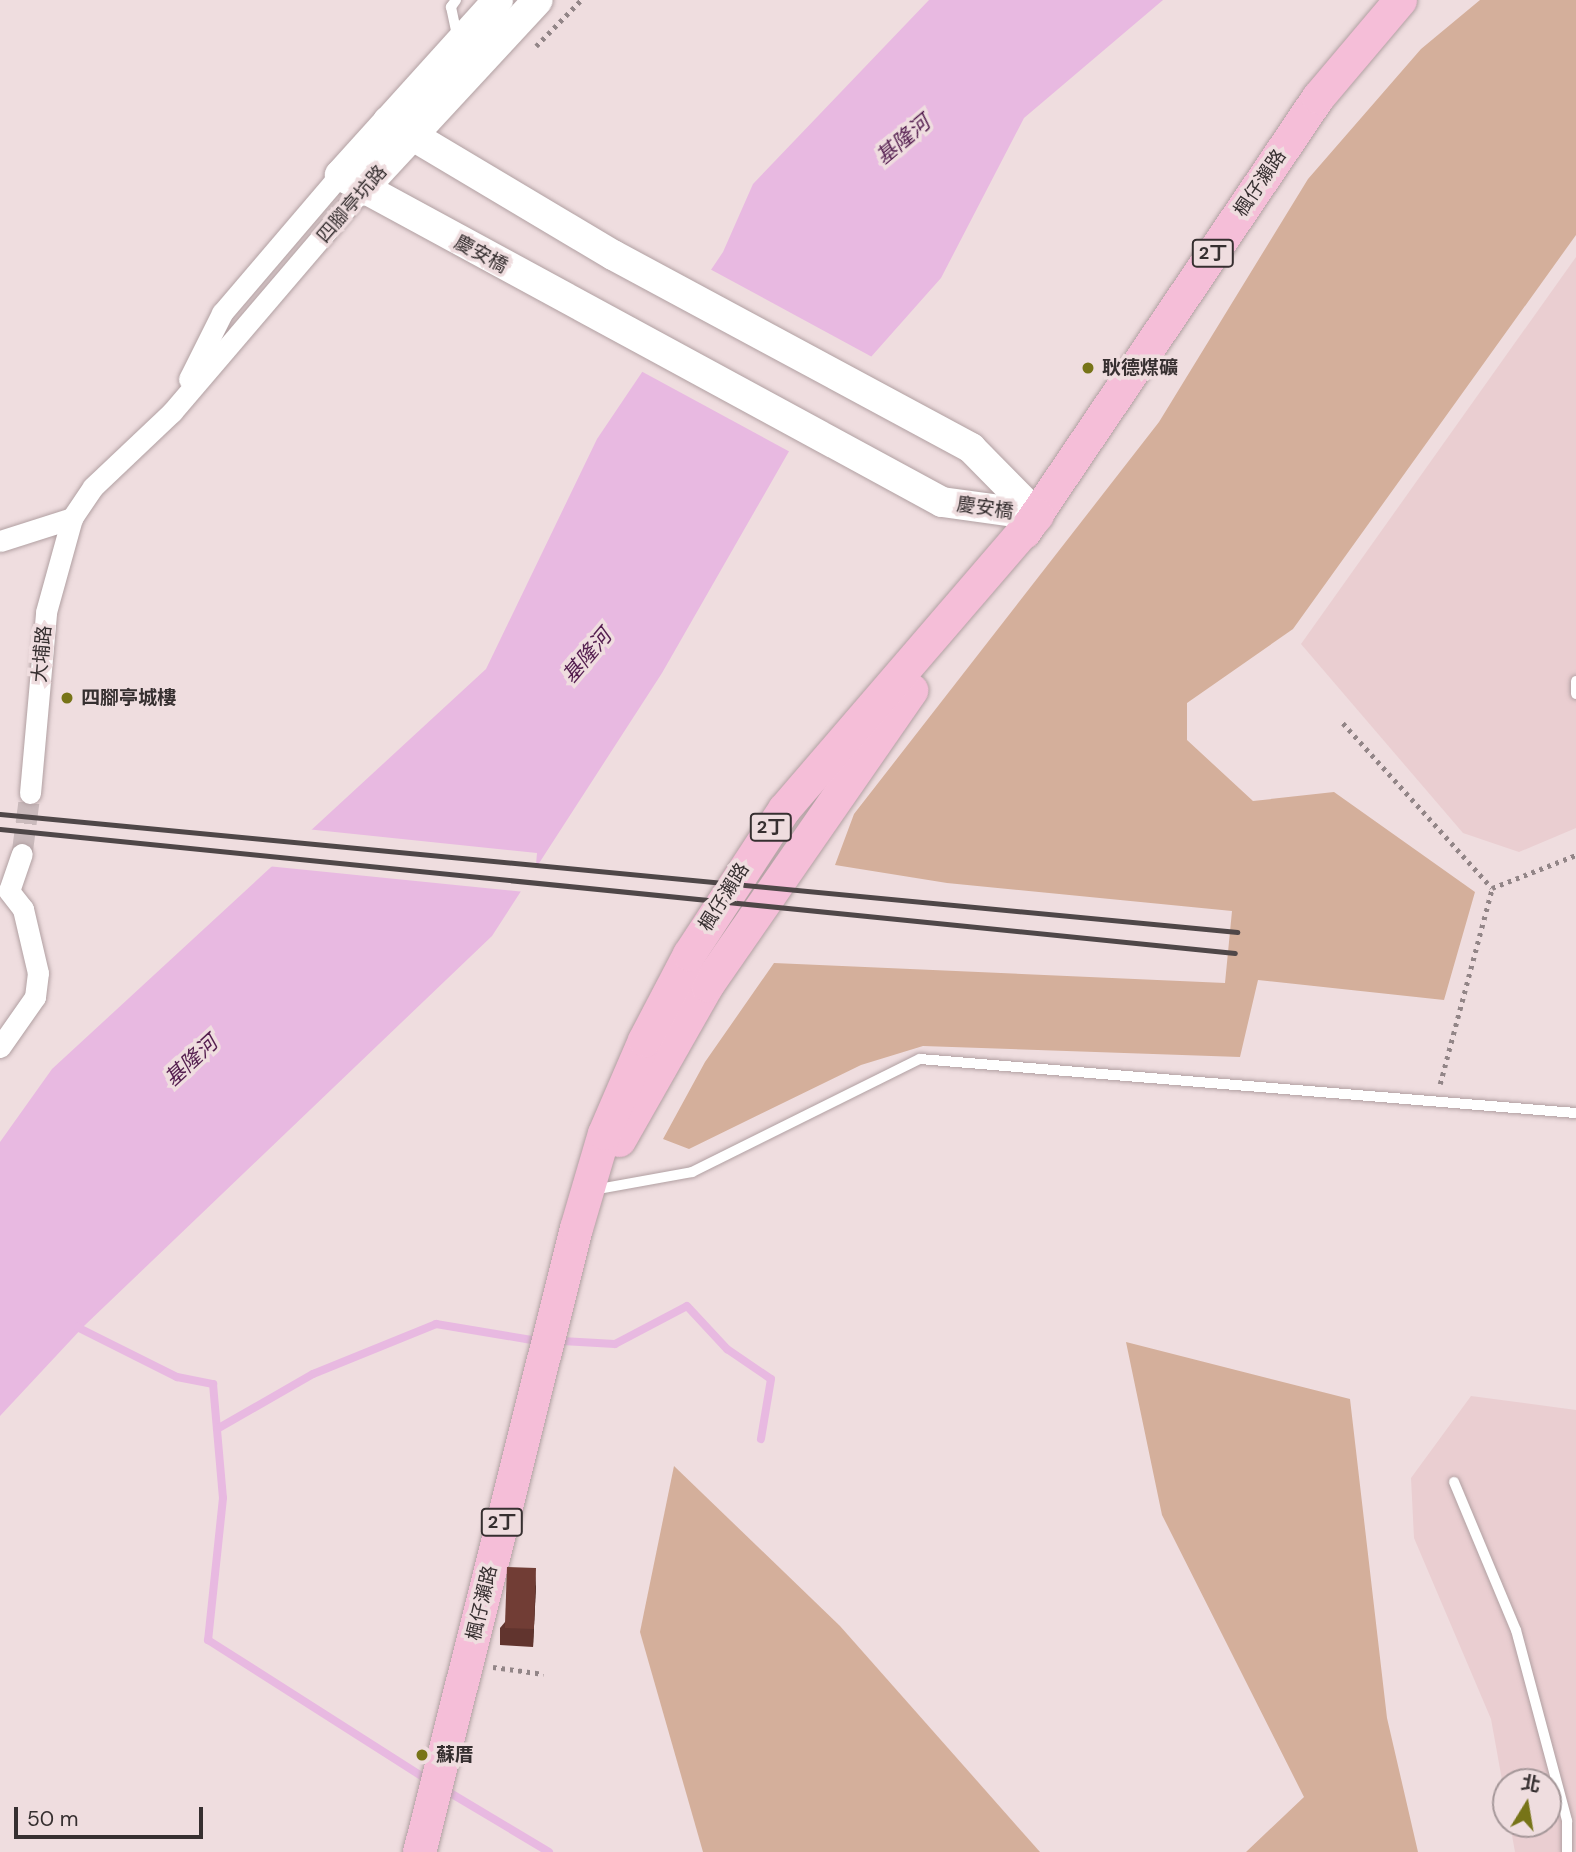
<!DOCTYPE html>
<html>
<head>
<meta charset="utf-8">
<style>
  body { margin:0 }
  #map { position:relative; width:1576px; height:1852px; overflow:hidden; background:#efdddf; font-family:"DM Sans","Noto Sans TC",sans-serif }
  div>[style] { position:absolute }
  .built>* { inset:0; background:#eaced1 }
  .green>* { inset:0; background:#d4af9b }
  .water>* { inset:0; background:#e8b9e1 }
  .pier>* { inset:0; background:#efdddf }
  .stream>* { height:8px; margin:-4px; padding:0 4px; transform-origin:4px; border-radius:4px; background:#e8b9e1 }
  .street-tunnel>* { height:21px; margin-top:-10.5px; transform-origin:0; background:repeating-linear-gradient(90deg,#cababc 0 21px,transparent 0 31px) }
  .path>* { height:4.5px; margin-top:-2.25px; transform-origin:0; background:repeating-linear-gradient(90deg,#928587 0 3.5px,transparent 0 8.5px) }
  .roads { filter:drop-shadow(0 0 2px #b1a0a2) drop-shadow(0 0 2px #b1a0a2) }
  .lane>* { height:10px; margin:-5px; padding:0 5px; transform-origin:5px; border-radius:5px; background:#fff }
  .street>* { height:21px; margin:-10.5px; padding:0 10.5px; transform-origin:10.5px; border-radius:10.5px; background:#fff }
  .secondary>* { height:30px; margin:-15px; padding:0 15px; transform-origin:15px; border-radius:15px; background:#fff }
  .primary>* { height:33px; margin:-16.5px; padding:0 16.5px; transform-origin:16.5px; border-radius:16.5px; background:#f5bed8 }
  .rail>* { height:5px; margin:-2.5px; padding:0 2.5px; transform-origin:2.5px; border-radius:2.5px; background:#4f4748 }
  .wall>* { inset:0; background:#61342e }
  .shaded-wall>* { inset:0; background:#4f2b25 }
  .building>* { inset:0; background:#713d35; transform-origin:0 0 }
  .dots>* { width:19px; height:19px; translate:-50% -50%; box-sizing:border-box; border:4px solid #efdddf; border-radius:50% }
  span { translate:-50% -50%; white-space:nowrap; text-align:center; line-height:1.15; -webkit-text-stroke:7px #efdddf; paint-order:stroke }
  .shield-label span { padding:2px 5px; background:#efdddf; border:2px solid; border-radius:5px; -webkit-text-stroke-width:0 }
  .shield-label { font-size:18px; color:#362f30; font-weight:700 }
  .street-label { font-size:19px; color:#362f30 }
  .poi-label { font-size:19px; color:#362f30; font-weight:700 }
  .left { translate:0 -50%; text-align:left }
  .water-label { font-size:21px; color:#531d4e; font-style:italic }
  .north { position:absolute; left:1492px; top:1768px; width:70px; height:70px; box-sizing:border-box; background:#efdddf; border:2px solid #a59799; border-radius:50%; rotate:11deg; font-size:19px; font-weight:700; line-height:28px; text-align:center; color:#362f30 }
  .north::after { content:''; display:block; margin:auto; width:24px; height:32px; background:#777418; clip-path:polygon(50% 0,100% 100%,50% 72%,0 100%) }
  .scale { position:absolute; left:14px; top:1807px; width:189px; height:32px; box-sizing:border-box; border:4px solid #362f30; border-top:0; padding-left:9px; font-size:21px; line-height:24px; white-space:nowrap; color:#362f30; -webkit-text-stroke:5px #efdddf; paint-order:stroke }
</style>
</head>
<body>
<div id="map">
  <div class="built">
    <i style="clip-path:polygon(1576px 257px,1576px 828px,1519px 852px,1463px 833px,1301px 644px)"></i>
    <i style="clip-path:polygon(1471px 1396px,1576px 1410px,1576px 1852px,1515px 1852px,1510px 1824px,1548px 1824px,1548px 1782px,1506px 1782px,1506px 1802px,1491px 1719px,1414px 1538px,1411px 1478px)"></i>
  </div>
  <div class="green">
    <i style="clip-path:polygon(1480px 0,1576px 0,1576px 235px,1293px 629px,1187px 703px,1187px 740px,1253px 801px,1334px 792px,1475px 892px,1444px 1000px,1258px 980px,1240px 1057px,923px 1046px,861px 1065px,689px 1149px,663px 1139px,705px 1062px,774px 963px,1225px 983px,1232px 911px,947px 883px,835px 865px,854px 814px,1159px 422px,1308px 179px,1421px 49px)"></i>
    <i style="clip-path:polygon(1126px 1342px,1350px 1399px,1387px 1718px,1418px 1852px,1246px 1852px,1304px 1797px,1162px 1515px)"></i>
    <i style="clip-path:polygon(674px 1466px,840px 1626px,1040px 1852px,703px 1852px,640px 1632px)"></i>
  </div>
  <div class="water">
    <i style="clip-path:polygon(929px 0,1163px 0,1024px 118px,941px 278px,792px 446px,662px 673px,492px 936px,84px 1326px,0 1416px,0 1142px,52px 1069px,486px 669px,597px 439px,723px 252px,753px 184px)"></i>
  </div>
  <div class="pier">
    <i style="clip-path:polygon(708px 268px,874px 358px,792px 453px,639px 370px)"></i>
    <i style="clip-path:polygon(306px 829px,537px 853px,535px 876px,525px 892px,267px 866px)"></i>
  </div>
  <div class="stream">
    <i style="left:77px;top:1327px;width:112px;rotate:26.6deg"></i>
    <i style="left:177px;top:1377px;width:37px;rotate:11deg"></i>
    <i style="left:213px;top:1384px;width:114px;rotate:85deg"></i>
    <i style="left:223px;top:1498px;width:143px;rotate:96deg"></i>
    <i style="left:208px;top:1640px;width:257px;rotate:32.5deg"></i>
    <i style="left:562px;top:1341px;width:53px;rotate:3.2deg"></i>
    <i style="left:615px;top:1344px;width:81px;rotate:-27.8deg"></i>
    <i style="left:687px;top:1306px;width:59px;rotate:47.1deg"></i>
    <i style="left:727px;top:1349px;width:53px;rotate:34.3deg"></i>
    <i style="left:771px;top:1379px;width:61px;rotate:99.5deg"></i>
    <i style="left:217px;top:1429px;width:111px;rotate:-29.8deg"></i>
    <i style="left:313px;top:1374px;width:133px;rotate:-22.1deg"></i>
    <i style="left:436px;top:1324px;width:97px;rotate:9.5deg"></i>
    <i style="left:452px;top:1794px;width:113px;rotate:30.9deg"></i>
  </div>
  <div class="street-tunnel">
    <i style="left:22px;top:854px;width:62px;rotate:-82.5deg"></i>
  </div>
  <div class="path">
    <i style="left:536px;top:46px;width:64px;rotate:-45.6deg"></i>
    <i style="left:1343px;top:723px;width:222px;rotate:47.9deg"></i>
    <i style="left:1440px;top:1084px;width:203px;rotate:-75.1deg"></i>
    <i style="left:1492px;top:888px;width:90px;rotate:-21.4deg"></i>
    <i style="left:493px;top:1667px;width:51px;rotate:7.8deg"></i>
  </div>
  <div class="roads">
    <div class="lane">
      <i style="left:456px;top:0;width:9px;rotate:126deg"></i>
      <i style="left:451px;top:7px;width:33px;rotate:78deg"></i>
      <i style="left:1576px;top:681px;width:13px;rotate:90deg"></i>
      <i style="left:593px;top:1190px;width:101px;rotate:-10.3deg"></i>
      <i style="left:692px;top:1172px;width:254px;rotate:-26.4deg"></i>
      <i style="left:920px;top:1059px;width:658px;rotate:4.71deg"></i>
      <i style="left:1454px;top:1482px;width:160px;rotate:67.3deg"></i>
      <i style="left:1516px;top:1630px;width:198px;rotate:75deg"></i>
      <i style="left:1567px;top:1821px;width:31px;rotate:90deg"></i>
    </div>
    <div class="street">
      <i style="left:189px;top:379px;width:74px;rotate:-63.4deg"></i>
      <i style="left:222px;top:313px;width:182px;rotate:-49.5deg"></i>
      <i style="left:0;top:541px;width:76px;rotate:-17.7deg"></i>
      <i style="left:30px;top:793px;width:182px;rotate:-84.9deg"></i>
      <i style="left:46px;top:612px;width:98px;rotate:-74.5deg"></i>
      <i style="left:72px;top:518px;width:37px;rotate:-56deg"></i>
      <i style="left:93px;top:487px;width:109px;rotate:-43.5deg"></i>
      <i style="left:172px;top:412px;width:291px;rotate:-49.5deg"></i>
      <i style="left:0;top:1047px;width:61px;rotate:-55deg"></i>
      <i style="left:35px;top:997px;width:24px;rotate:-83deg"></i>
      <i style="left:38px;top:973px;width:66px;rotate:-103.2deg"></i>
      <i style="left:23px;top:909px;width:23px;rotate:-128deg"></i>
      <i style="left:9px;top:891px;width:39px;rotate:-71deg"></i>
    </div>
    <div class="secondary">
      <i style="left:498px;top:0;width:236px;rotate:132.1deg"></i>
      <i style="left:340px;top:175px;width:685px;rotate:28.51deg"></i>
      <i style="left:942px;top:502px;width:96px;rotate:7.8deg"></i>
      <i style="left:388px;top:121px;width:262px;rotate:30.8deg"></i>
      <i style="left:613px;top:255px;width:407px;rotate:28.3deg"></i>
      <i style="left:971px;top:448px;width:94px;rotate:45.4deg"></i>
      <i style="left:361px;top:191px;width:260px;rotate:-47.2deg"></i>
    </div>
    <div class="primary">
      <i style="left:1024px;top:532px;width:525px;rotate:-55.95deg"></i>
      <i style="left:1318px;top:97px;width:127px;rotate:-49.8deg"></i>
      <i style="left:619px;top:1140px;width:178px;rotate:-60.4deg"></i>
      <i style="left:707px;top:985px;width:359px;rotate:-55.3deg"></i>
      <i style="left:419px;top:1852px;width:643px;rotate:-75.88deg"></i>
      <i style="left:576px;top:1228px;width:99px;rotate:-73.6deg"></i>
      <i style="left:604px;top:1133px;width:101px;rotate:-66.7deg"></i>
      <i style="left:644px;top:1040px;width:97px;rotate:-62.4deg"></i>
      <i style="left:689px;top:954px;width:173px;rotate:-56.8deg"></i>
      <i style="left:784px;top:809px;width:388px;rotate:-49.3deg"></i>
    </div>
  </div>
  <div class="rail">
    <i style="left:0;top:814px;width:1243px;rotate:5.45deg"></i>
    <i style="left:0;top:829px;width:1241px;rotate:5.73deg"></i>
  </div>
  <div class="wall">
    <i style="clip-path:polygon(536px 1585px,533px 1647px,500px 1645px,500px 1628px)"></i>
  </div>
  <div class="shaded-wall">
    <i style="clip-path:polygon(536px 1568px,536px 1585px,533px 1647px,533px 1630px)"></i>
  </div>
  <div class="building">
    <i style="left:507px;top:1567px;width:29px;height:61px;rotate:2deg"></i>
  </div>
  <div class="dots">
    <i style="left:1088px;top:368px;background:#777418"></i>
    <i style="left:67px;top:698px;background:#777418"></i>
    <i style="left:422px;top:1755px;background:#777418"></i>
  </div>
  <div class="shield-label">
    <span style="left:1213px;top:253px">2丁</span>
    <span style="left:771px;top:827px">2丁</span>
    <span style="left:502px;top:1522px">2丁</span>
  </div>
  <div class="street-label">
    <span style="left:1260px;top:183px;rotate:-56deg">楓仔瀨路</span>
    <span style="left:352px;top:204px;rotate:-49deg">四腳亭坑路</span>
    <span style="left:481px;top:254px;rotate:28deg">慶安橋</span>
    <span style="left:985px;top:508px;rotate:8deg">慶安橋</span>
    <span style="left:42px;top:654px;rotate:-85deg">大埔路</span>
    <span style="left:724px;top:897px;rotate:-58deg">楓仔瀨路</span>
    <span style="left:482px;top:1603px;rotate:-77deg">楓仔瀨路</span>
  </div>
  <div class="poi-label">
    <span class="left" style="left:1102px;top:368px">耿德煤礦</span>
    <span class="left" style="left:81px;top:698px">四腳亭城樓</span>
    <span class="left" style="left:436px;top:1755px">蘇厝</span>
  </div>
  <div class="water-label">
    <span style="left:903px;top:140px;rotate:-40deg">基隆河</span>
    <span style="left:587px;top:656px;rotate:-50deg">基隆河</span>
    <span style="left:191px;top:1061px;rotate:-43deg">基隆河</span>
  </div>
  <div class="north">北</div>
  <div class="scale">50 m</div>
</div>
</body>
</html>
